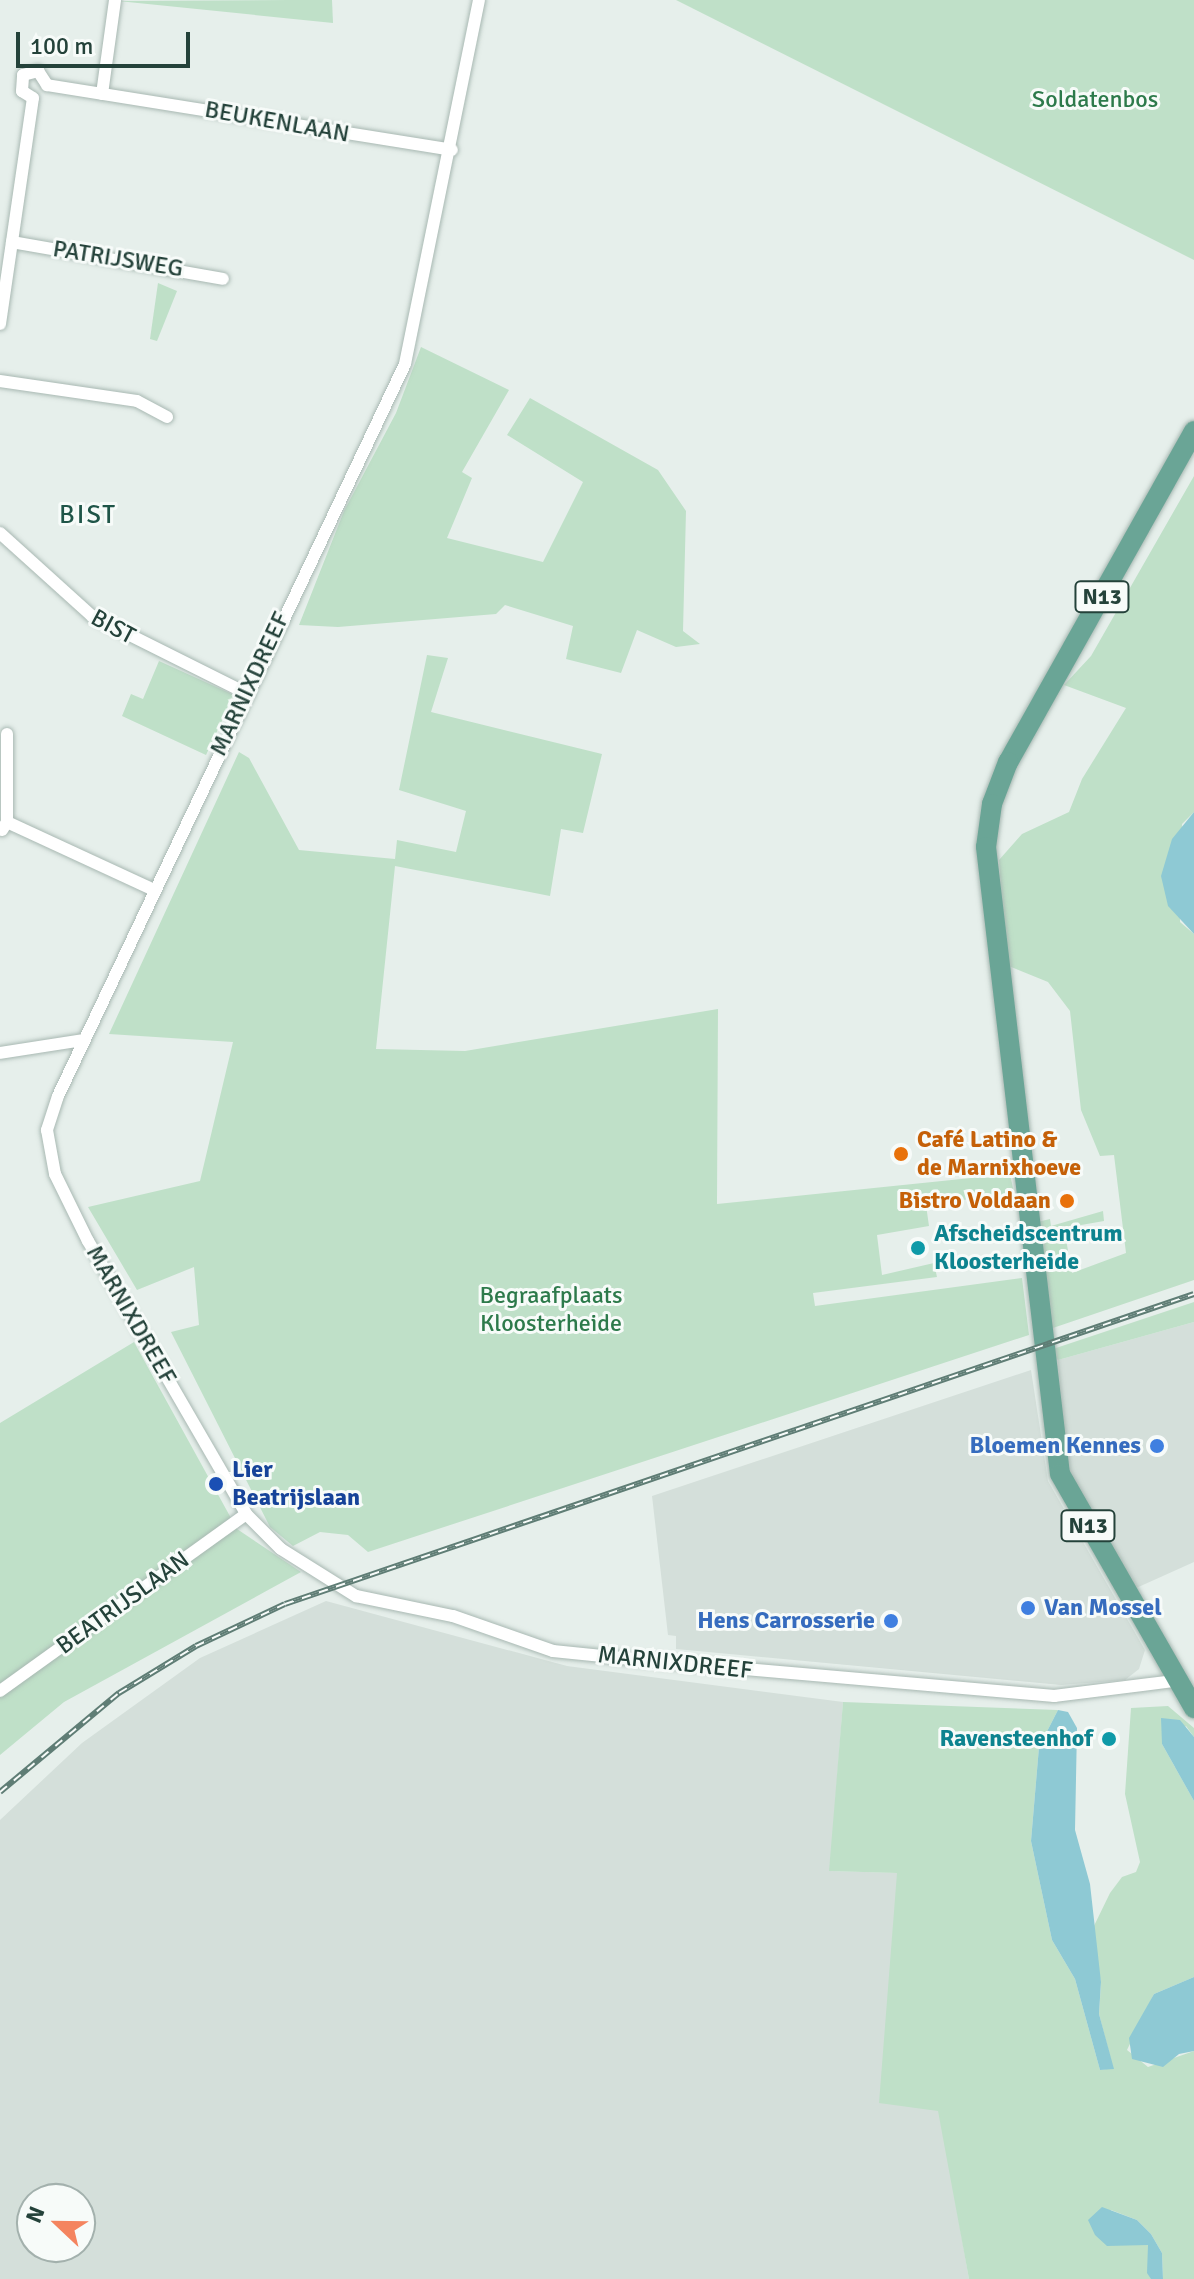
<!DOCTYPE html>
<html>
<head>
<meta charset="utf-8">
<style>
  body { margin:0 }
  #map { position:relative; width:1194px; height:2279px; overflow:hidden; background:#e6efeb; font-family:Signika,sans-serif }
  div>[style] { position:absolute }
  .built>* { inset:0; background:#d4dfda }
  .green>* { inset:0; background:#bfe0c8 }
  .water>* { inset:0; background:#8ec9d4 }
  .roads { filter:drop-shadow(0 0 2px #a8b8b2) drop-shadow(0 0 2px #a8b8b2) }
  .street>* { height:12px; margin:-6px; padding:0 6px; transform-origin:6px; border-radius:6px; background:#fff }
  .primary>* { height:20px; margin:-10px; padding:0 10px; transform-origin:10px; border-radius:10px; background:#6aa596 }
  .rail>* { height:6px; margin-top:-3px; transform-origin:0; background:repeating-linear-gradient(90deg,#f7fbf9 0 9px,#5f7d75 0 18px); box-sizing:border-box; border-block:2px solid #5f7d75 }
  .dots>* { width:22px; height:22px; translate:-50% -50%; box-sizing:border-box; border:4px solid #f7fbf9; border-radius:50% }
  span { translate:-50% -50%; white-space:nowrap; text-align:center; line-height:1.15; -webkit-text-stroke:6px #f7fbf9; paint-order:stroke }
  .shield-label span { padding:2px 6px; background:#f7fbf9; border:2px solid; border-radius:6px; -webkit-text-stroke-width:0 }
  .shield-label { font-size:22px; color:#24423a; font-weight:700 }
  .park-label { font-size:24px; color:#2d7a4b }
  .street-label { font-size:24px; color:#24423a }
  .food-label { font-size:24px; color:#c56008; font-weight:700 }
  .left { translate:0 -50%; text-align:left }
  .right { translate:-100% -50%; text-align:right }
  .culture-label { font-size:24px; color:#0d838f; font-weight:700 }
  .shop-label { font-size:24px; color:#366cbe; font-weight:700 }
  .transit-label { font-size:24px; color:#164399; font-weight:700 }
  .neighbourhood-label { font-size:26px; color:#1f5548; letter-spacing:2px }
  .north { position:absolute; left:16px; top:2183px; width:80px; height:80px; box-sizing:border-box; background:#f7fbf9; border:2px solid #a3b1ad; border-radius:50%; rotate:292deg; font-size:22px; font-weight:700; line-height:32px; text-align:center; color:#24423a }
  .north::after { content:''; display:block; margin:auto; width:28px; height:36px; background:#f4845f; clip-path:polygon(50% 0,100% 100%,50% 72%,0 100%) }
  .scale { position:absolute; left:16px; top:32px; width:174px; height:36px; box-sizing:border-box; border:4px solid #24423a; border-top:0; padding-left:10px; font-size:24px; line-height:28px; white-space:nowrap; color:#24423a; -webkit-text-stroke:6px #f7fbf9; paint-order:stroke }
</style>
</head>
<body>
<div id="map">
  <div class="built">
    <i style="clip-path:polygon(1194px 1322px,1194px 1562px,1134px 1589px,1072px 1484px,1065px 1457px,1058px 1360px)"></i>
    <i style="clip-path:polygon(1031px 1370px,1048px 1481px,1145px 1650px,1139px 1669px,1125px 1680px,1061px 1685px,676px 1649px,676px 1636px,668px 1635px,652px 1496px)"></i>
    <i style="clip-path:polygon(evenodd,326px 1601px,567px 1666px,843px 1702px,830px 1871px,898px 1873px,969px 2279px,0 2279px,0 1820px,82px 1743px,200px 1658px,326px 1601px,32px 2199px,80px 2199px,80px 2247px,32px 2247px,32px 2199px)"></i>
  </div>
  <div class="green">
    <i style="clip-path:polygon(288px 0,332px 0,333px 23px,118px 1px)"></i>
    <i style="clip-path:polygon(676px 0,1194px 0,1194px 260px)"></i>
    <i style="clip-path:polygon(158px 283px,177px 291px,157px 341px,150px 339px)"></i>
    <i style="clip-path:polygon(421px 347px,509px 390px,462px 472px,472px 478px,447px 538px,543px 562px,583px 482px,507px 435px,530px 398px,658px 470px,686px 511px,683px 631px,700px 644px,676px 647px,637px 630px,621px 673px,566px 659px,573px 626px,505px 605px,496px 614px,338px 627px,299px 625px,344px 511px,396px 413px)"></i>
    <i style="clip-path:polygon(1194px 476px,1194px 812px,1182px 824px,1180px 922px,1194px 934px,1194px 1280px,1047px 1330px,1033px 1223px,1050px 1219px,1051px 1226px,1103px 1211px,1104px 1221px,1064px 1228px,1072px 1273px,1126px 1253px,1114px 1155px,1100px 1156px,1081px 1110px,1070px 1011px,1048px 982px,1006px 965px,999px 860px,1022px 834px,1069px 812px,1082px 779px,1126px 708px,1064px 685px,1091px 656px)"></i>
    <i style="clip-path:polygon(427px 655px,448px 658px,431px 712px,602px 754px,583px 833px,561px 829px,550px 896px,395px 866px,376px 1049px,465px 1051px,718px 1009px,717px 1204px,1010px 1174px,1014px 1193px,926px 1205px,929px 1226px,877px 1235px,882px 1275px,934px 1263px,937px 1277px,813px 1293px,815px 1306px,1022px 1278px,1029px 1335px,368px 1552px,348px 1535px,320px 1532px,293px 1546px,270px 1527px,171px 1332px,199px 1325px,194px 1267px,137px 1290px,88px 1207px,200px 1181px,233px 1042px,109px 1034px,239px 752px,249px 758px,299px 850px,395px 859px,397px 840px,456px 852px,466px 811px,399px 790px)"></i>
    <i style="clip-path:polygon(159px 661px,234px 695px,206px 755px,122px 716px,131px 694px,143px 699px)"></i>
    <i style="clip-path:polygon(1194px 1302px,1194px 1322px,1058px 1360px,1050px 1350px)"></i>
    <i style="clip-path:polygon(134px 1342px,237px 1529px,301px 1572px,64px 1702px,0 1755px,0 1423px)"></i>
    <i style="clip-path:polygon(843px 1702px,1058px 1710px,1039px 1747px,1031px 1841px,1052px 1940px,1075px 1979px,1100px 2070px,1113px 2068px,1099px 2014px,1101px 1983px,1092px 1930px,1110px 1893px,1122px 1877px,1136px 1872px,1140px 1862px,1125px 1794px,1131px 1708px,1168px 1706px,1194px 1728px,1194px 1737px,1186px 1726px,1162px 1744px,1194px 1801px,1194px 1977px,1154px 1994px,1127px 2050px,1148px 2067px,1194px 2051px,1194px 2279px,1163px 2279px,1162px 2253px,1151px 2234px,1137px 2220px,1111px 2210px,1095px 2235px,1148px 2245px,1151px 2279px,969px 2279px,938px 2111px,879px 2103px,897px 1873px,829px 1871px)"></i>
  </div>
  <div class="water">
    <i style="clip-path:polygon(1194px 812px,1194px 934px,1168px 906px,1161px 876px,1172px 839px)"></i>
    <i style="clip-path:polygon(1058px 1710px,1068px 1712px,1077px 1728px,1075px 1830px,1090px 1884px,1101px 1982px,1099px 2014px,1114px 2069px,1100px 2070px,1075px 1979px,1052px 1940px,1031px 1841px,1039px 1747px)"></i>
    <i style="clip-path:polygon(1161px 1718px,1180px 1720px,1194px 1737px,1194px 1801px,1162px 1744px)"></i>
    <i style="clip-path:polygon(1194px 1977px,1194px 2051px,1179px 2054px,1163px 2067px,1132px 2059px,1129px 2038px,1154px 1994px)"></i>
    <i style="clip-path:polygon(1102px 2207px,1137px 2220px,1151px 2234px,1162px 2253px,1163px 2279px,1151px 2279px,1147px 2273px,1148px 2245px,1107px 2246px,1095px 2235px,1088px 2220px)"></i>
  </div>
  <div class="roads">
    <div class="street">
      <i style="left:479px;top:0;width:371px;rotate:101.5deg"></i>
      <i style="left:405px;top:364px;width:810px;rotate:115.36deg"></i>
      <i style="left:58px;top:1096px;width:36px;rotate:108deg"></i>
      <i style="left:47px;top:1130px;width:45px;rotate:79.7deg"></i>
      <i style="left:55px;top:1174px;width:75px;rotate:63.8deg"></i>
      <i style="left:88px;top:1241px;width:315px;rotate:59.9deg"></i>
      <i style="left:246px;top:1514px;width:49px;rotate:45deg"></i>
      <i style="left:281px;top:1549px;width:89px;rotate:32.1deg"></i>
      <i style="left:356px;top:1596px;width:99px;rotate:11.7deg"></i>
      <i style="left:453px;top:1616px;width:106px;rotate:19.3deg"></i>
      <i style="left:553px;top:1651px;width:89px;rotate:5.8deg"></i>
      <i style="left:642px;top:1660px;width:414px;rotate:5deg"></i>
      <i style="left:1054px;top:1696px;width:122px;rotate:-7.1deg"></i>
      <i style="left:47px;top:85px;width:410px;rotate:9.1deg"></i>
      <i style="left:102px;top:94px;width:95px;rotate:-82.1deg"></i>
      <i style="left:33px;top:98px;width:13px;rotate:-148deg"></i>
      <i style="left:22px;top:91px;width:16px;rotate:-86deg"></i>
      <i style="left:23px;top:75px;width:16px;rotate:-15deg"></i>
      <i style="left:38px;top:71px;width:17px;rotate:57deg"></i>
      <i style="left:12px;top:242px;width:214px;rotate:9.9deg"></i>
      <i style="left:0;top:324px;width:228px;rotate:-81.7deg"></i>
      <i style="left:0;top:381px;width:138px;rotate:8.3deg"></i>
      <i style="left:137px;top:401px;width:34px;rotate:28deg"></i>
      <i style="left:0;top:533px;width:124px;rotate:42.1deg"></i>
      <i style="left:92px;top:616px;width:172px;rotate:26.6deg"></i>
      <i style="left:7px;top:734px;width:88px;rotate:90deg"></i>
      <i style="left:2px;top:830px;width:9px;rotate:-58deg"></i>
      <i style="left:7px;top:822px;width:162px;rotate:24.8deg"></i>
      <i style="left:0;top:1053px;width:84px;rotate:-8.9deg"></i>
      <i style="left:0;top:1691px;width:303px;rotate:-35.7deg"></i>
    </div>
    <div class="primary">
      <i style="left:1194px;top:431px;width:380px;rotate:119.3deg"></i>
      <i style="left:1008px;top:762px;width:45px;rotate:110.9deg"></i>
      <i style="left:992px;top:804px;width:43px;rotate:97.9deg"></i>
      <i style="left:986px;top:847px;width:631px;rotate:83.27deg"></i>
      <i style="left:1060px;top:1474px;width:270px;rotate:60.2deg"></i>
    </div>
  </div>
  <div class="rail">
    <i style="left:0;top:1792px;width:155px;rotate:-39.8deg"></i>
    <i style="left:119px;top:1693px;width:90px;rotate:-31.4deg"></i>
    <i style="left:196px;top:1646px;width:98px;rotate:-25.3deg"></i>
    <i style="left:285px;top:1604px;width:960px;rotate:-18.83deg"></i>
  </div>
  <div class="dots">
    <i style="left:901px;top:1154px;background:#e8710a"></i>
    <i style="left:1067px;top:1201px;background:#e8710a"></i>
    <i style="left:918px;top:1248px;background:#0f9aa8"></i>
    <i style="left:1157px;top:1446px;background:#3f7fe0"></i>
    <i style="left:216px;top:1484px;background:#1a4fb4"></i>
    <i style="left:1028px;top:1608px;background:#3f7fe0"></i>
    <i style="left:891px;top:1621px;background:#3f7fe0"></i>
    <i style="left:1109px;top:1739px;background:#0f9aa8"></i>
  </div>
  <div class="shield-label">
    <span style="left:1102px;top:597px">N13</span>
    <span style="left:1088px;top:1526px">N13</span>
  </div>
  <div class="park-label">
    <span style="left:1095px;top:100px">Soldatenbos</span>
    <span style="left:551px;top:1310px">Begraafplaats<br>Kloosterheide</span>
  </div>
  <div class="street-label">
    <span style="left:277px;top:122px;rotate:10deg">BEUKENLAAN</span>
    <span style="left:118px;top:259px;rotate:9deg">PATRIJSWEG</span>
    <span style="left:113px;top:627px;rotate:28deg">BIST</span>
    <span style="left:250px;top:684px;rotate:-65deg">MARNIXDREEF</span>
    <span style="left:131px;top:1315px;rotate:60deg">MARNIXDREEF</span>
    <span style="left:123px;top:1603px;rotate:-36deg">BEATRIJSLAAN</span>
    <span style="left:675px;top:1663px;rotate:6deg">MARNIXDREEF</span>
  </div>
  <div class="food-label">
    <span class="left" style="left:917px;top:1154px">Café Latino &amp;<br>de Marnixhoeve</span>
    <span class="right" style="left:1051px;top:1201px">Bistro Voldaan</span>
  </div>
  <div class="culture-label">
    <span class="left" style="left:934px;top:1248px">Afscheidscentrum<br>Kloosterheide</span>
    <span class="right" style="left:1093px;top:1739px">Ravensteenhof</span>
  </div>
  <div class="shop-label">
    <span class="right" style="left:1141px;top:1446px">Bloemen Kennes</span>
    <span class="left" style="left:1044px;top:1608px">Van Mossel</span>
    <span class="right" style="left:875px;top:1621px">Hens Carrosserie</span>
  </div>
  <div class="transit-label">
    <span class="left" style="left:232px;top:1484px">Lier<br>Beatrijslaan</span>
  </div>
  <div class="neighbourhood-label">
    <span style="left:88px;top:516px">BIST</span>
  </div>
  <div class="north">N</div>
  <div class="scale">100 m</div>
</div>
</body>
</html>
